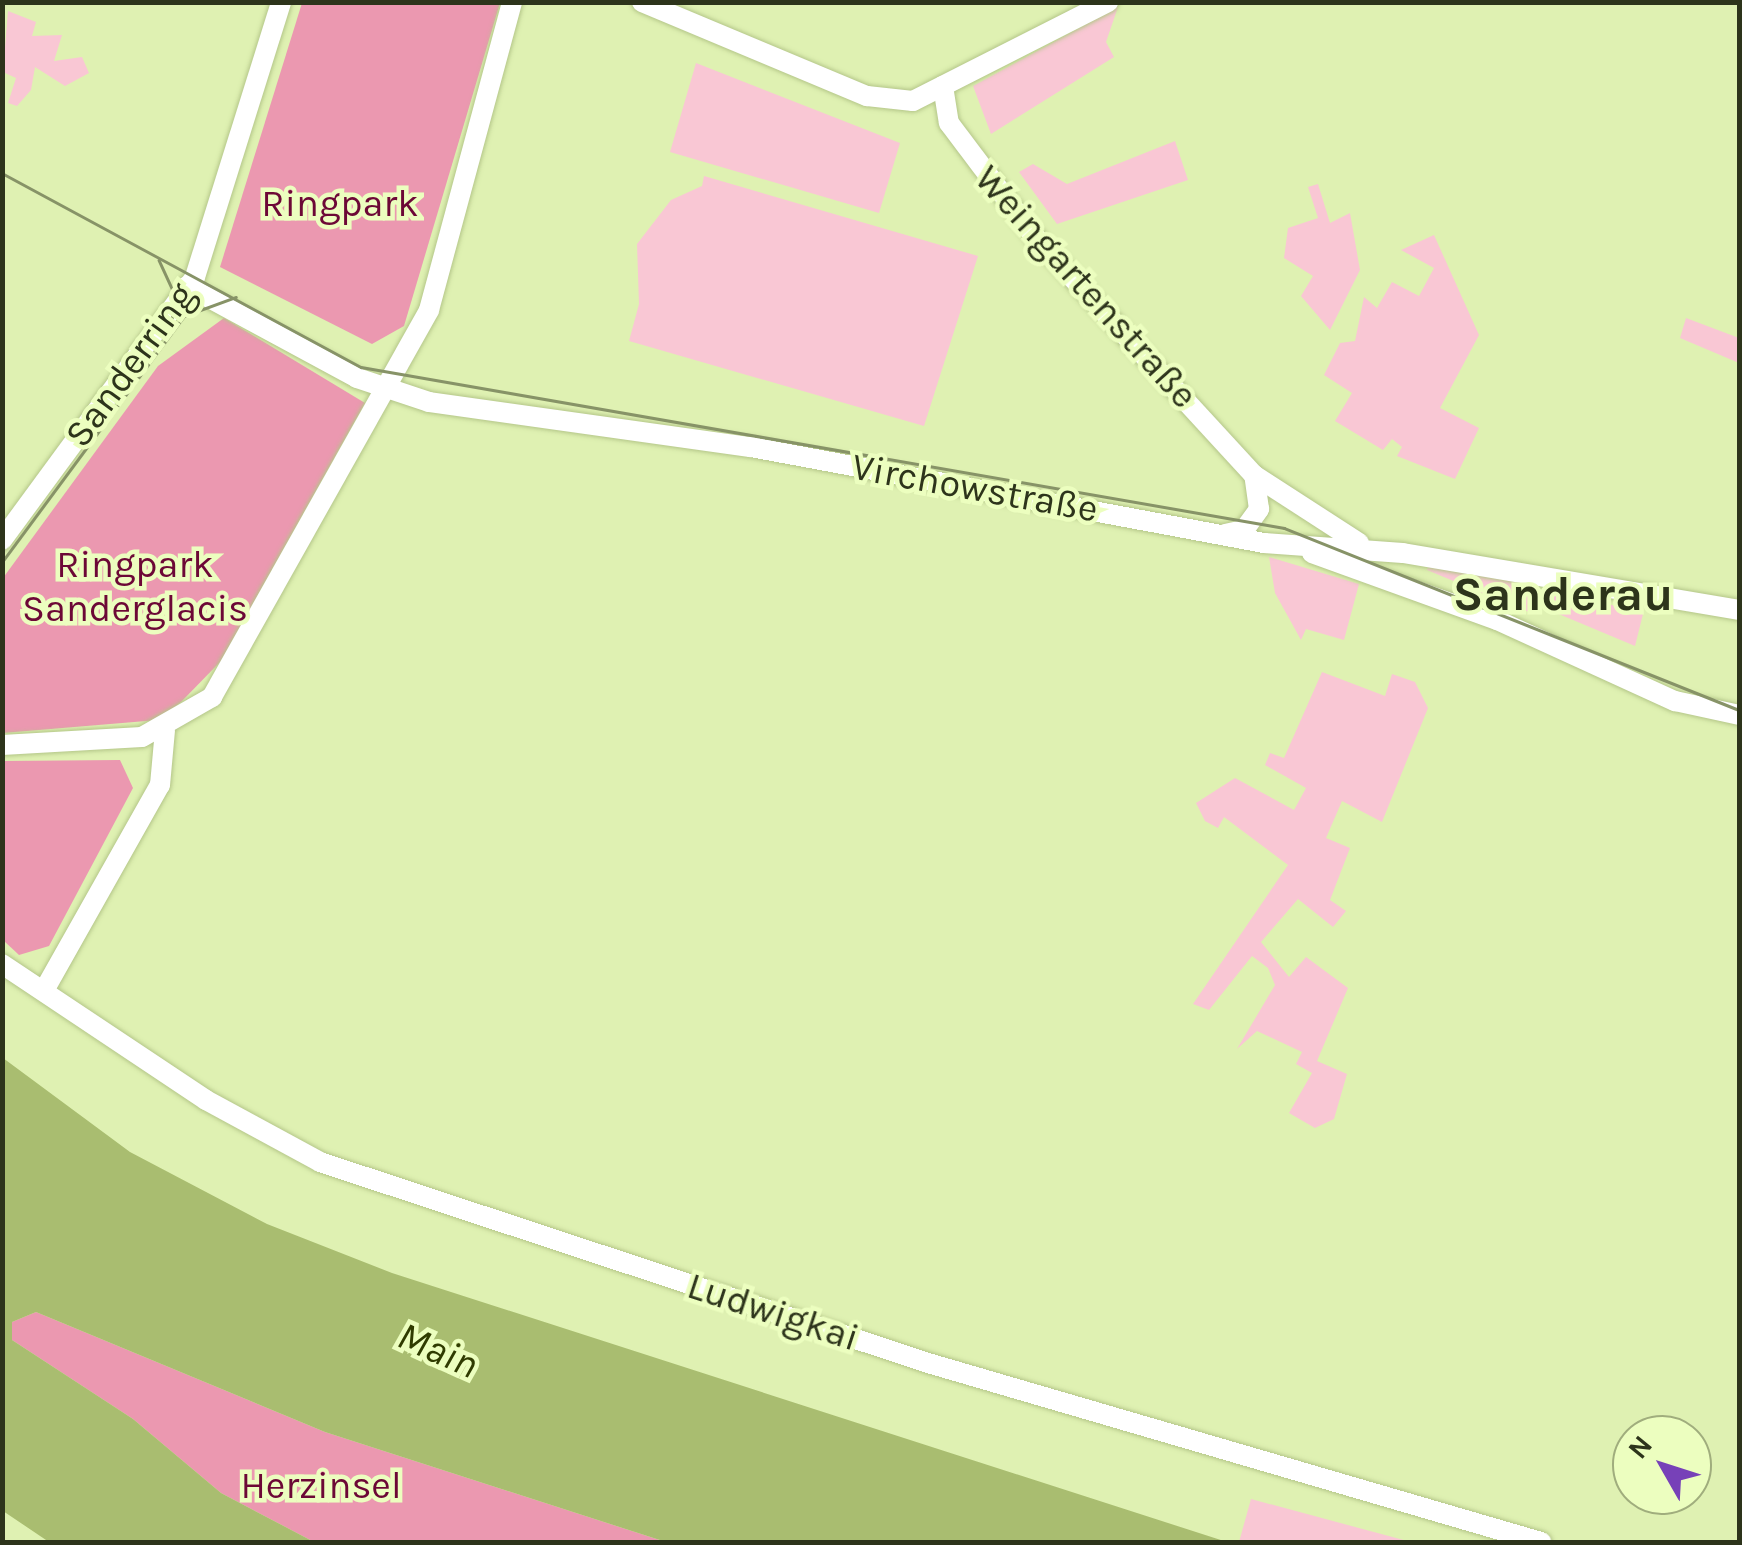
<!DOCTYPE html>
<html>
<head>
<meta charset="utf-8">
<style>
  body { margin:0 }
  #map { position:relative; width:1742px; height:1545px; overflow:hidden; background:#dff1b2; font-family:Karla,sans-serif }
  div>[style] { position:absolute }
  .green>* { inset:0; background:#f9c7d4 }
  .forest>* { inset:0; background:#eb98b0 }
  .water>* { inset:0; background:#a9bd70 }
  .roads { filter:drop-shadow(0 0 2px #b4c689) drop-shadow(0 0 2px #b4c689) }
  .secondary>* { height:20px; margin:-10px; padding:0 10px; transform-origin:10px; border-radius:10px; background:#fff }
  .tram>* { height:2.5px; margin:-1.25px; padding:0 1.25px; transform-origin:1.25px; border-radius:1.25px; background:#879367 }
  span { translate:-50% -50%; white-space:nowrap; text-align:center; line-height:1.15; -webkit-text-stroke:9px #ecfebf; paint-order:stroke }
  .park-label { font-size:38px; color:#6c0836 }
  .street-label { font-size:38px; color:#2d341b }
  .water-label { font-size:40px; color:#2f3b00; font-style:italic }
  .district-label { font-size:48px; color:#2d341b; font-weight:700 }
  .frame { position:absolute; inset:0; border:5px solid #2d341b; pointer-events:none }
  .north { position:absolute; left:1612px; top:1415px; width:100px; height:100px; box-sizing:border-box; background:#ecfebf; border:2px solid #a0ad7d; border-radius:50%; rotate:309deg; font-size:28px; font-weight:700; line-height:40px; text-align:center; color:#2d341b }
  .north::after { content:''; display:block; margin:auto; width:35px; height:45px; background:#7741b8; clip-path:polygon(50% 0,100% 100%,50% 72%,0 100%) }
</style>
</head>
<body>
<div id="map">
  <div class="green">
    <i style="clip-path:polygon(1118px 7px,1106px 42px,1114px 57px,991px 134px,973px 86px)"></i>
    <i style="clip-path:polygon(8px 11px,36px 22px,32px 36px,62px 35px,54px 61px,82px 57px,89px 73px,65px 86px,35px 67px,31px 90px,17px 106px,8px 103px,16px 78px,3px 72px)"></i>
    <i style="clip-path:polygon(696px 63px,900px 143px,879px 213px,670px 152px)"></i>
    <i style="clip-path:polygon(1175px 141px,1188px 180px,1057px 224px,1019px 172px,1033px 164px,1067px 184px)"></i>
    <i style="clip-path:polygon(704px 176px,978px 256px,924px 426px,629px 341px,639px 304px,637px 244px,671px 200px,702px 186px)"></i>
    <i style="clip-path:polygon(1318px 184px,1330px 223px,1350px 213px,1360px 270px,1330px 330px,1301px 296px,1313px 276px,1284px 258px,1288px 228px,1318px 218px,1308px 187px)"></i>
    <i style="clip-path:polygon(1434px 235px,1479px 335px,1440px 408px,1479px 428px,1455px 479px,1397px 456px,1402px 447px,1392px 439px,1383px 450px,1335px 421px,1352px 393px,1324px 375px,1340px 343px,1355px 341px,1364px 297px,1377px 308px,1392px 282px,1419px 296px,1434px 268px,1401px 250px)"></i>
    <i style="clip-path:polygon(1686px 318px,1739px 338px,1739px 363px,1680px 338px)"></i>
    <i style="clip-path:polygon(1269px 557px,1359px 584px,1344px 640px,1306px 629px,1301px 640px,1275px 593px)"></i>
    <i style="clip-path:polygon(1428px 566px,1533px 583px,1531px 613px,1427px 570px)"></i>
    <i style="clip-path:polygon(1549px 587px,1643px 614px,1635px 646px,1542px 607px)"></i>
    <i style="clip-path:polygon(1322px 672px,1385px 696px,1392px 674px,1415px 682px,1428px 708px,1382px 822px,1342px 801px,1326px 838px,1350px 848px,1330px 900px,1346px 911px,1333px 927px,1298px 899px,1261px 942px,1289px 977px,1306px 957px,1348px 988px,1317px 1061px,1347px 1074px,1334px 1119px,1315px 1128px,1289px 1113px,1312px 1073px,1296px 1064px,1302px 1052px,1257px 1031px,1237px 1049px,1275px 985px,1268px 968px,1252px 956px,1209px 1010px,1193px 1004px,1288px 865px,1224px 817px,1218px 828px,1205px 821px,1196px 803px,1235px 778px,1294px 810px,1306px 788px,1265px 765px,1270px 753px,1284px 758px)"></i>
    <i style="clip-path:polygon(1251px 1499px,1411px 1542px,1239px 1542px)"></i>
  </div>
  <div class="forest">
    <i style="clip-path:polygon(302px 3px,500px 3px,404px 326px,372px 344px,220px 267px)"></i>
    <i style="clip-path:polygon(224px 318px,365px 403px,221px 661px,181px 702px,158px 720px,3px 733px,3px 578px,158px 366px)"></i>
    <i style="clip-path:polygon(120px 760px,133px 788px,49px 946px,19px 955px,3px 940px,3px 761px)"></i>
    <i style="clip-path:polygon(36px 1312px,325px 1432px,666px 1542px,314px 1542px,221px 1493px,133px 1419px,12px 1340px,12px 1322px)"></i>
  </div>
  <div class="water">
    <i style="clip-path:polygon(3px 1058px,130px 1152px,267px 1224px,392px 1273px,1227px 1542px,666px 1542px,325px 1432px,36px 1312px,12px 1322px,12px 1340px,133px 1419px,221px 1493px,314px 1542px,49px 1542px,3px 1511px)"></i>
  </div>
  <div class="roads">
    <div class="secondary">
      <i style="left:642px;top:2px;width:244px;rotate:22.7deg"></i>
      <i style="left:867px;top:96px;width:46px;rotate:6.2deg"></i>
      <i style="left:913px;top:101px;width:219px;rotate:-26.9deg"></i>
      <i style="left:943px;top:86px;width:37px;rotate:81deg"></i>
      <i style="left:949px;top:123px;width:143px;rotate:53deg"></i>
      <i style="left:1035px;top:237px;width:323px;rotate:47.4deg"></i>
      <i style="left:1254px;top:475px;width:125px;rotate:32.9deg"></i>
      <i style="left:187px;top:286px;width:193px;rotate:28.4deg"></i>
      <i style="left:357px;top:378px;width:76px;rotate:18.4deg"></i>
      <i style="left:429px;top:402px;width:325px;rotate:8deg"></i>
      <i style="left:751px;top:447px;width:522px;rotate:10.6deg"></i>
      <i style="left:1264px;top:543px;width:139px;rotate:4.1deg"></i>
      <i style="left:1403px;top:553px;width:342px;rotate:9.6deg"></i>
      <i style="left:1225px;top:534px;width:19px;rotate:-12deg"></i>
      <i style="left:1244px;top:530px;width:26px;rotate:-54deg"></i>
      <i style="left:1259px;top:509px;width:34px;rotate:-98deg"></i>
      <i style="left:2px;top:540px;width:326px;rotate:-53.7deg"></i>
      <i style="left:195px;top:277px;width:288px;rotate:-72.6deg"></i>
      <i style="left:1312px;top:553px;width:197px;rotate:19.9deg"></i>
      <i style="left:1497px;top:620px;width:196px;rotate:24.5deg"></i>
      <i style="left:1675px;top:701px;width:66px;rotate:12.2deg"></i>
      <i style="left:2px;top:745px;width:140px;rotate:-3.3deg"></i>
      <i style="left:142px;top:737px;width:81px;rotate:-29.7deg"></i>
      <i style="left:212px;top:697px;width:444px;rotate:-60.7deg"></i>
      <i style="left:429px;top:310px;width:319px;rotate:-74.9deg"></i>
      <i style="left:2px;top:964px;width:245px;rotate:33.7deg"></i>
      <i style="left:206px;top:1100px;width:130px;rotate:28.5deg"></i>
      <i style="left:320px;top:1162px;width:640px;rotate:18.29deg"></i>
      <i style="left:928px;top:1363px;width:639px;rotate:16.28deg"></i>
      <i style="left:46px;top:987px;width:232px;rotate:-60.6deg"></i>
      <i style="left:160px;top:785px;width:55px;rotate:-84.8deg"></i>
    </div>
  </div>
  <div class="tram">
    <i style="left:2px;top:173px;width:408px;rotate:28.4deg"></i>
    <i style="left:361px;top:367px;width:937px;rotate:9.89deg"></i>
    <i style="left:1284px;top:528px;width:491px;rotate:21.8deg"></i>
    <i style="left:159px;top:260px;width:41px;rotate:65.3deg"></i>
    <i style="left:176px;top:297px;width:34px;rotate:100deg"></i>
    <i style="left:2px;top:562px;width:306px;rotate:-53.5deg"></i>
    <i style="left:184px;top:316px;width:55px;rotate:-20.1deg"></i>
  </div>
  <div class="park-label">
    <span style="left:340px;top:204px">Ringpark</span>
    <span style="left:135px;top:587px">Ringpark<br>Sanderglacis</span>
    <span style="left:321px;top:1486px">Herzinsel</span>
  </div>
  <div class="street-label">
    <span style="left:1086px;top:287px;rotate:48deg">Weingartenstraße</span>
    <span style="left:130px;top:365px;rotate:-54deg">Sanderring</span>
    <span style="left:975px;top:488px;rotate:10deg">Virchowstraße</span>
    <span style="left:773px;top:1312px;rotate:18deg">Ludwigkai</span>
  </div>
  <div class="water-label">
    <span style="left:438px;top:1350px;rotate:24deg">Main</span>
  </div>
  <div class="district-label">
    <span style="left:1563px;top:595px">Sanderau</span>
  </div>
  <div class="frame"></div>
  <div class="north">N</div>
</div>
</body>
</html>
